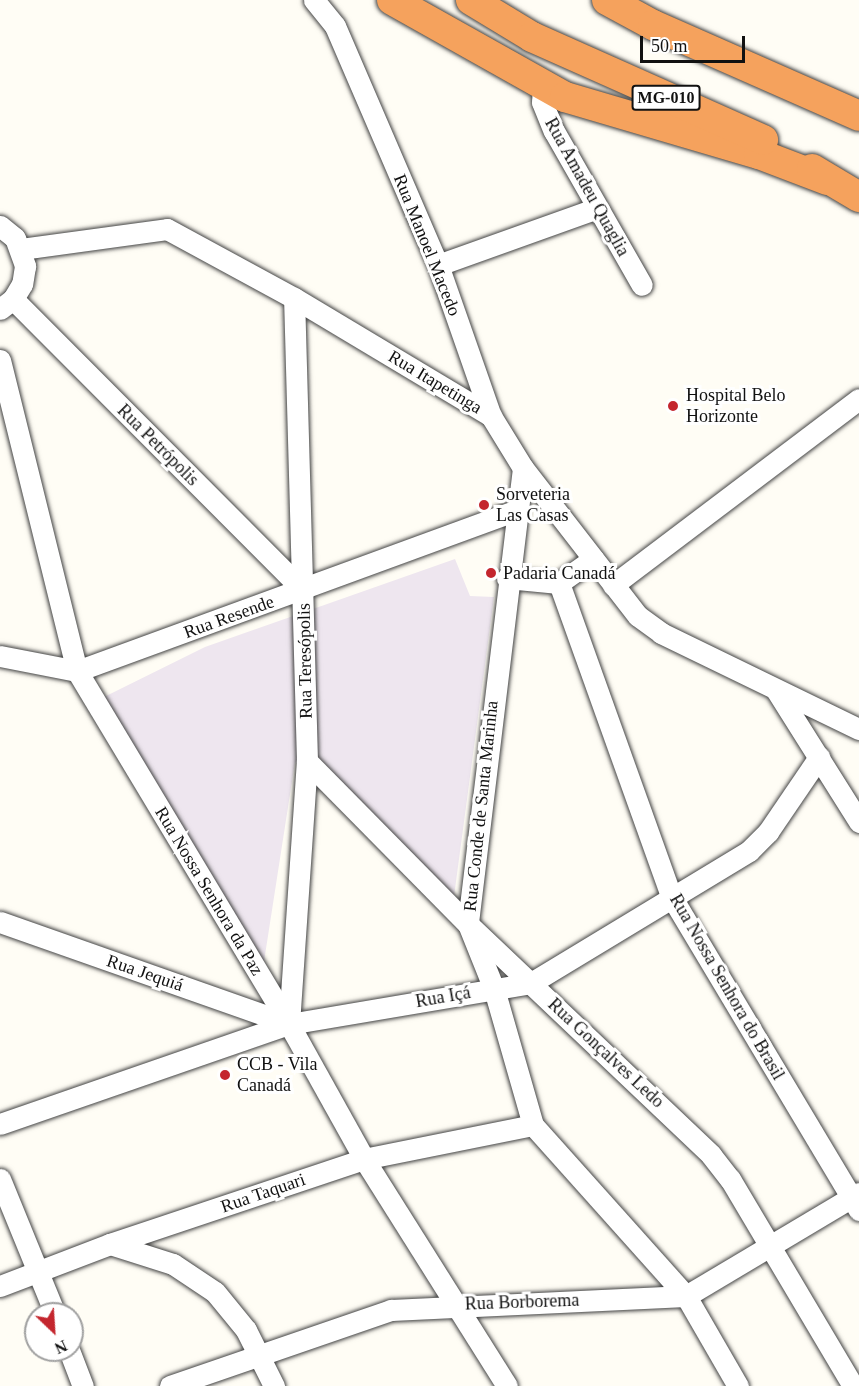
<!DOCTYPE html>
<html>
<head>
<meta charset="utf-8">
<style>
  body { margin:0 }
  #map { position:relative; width:859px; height:1386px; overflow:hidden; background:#fffdf5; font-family:"Times New Roman",serif }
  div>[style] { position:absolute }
  .industrial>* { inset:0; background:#eee6ef }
  .roads { filter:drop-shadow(0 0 2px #444) drop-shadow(0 0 2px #444) }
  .minor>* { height:21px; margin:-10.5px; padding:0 10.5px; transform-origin:10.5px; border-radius:10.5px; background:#fff }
  .highway>* { height:30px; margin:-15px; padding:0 15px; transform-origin:15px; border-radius:15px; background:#f5a25d }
  .dots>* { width:16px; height:16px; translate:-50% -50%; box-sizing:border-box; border:3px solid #fff; border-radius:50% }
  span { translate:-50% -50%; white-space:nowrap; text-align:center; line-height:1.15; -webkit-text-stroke:6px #fff; paint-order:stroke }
  .shield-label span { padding:2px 4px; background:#fff; border:2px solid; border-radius:4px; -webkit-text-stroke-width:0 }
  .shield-label { font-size:16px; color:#111; font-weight:700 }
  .street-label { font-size:18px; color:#111 }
  .poi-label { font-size:18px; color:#111 }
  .left { translate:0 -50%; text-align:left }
  .north { position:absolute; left:24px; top:1302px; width:60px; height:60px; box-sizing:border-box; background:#fff; border:2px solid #a0a0a0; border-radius:50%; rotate:155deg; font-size:16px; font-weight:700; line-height:24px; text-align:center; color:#111 }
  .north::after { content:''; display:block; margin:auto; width:21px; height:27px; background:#c4262e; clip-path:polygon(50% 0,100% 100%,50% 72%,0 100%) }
  .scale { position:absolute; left:640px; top:36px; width:105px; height:27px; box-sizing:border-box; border:3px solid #111; border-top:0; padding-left:8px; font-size:18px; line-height:21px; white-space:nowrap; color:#111; -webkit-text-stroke:4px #fff; paint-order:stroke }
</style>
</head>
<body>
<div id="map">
  <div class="industrial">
    <i style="clip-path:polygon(455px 559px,470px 596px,494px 597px,451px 919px,295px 762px,263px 968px,102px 698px,205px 647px)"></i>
  </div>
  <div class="roads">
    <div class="minor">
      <i style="left:314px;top:0;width:33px;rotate:51deg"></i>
      <i style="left:335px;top:26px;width:260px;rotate:66.7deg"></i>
      <i style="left:438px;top:265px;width:160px;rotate:70.7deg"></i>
      <i style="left:543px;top:85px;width:17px;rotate:93deg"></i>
      <i style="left:542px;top:102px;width:31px;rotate:68deg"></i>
      <i style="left:554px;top:131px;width:177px;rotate:60.3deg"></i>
      <i style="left:0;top:226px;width:19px;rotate:39deg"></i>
      <i style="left:15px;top:238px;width:30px;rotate:70deg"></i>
      <i style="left:25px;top:266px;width:18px;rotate:99deg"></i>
      <i style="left:22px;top:284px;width:17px;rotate:121deg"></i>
      <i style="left:13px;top:299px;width:16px;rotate:142deg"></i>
      <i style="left:21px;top:249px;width:147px;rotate:-7.8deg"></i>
      <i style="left:167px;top:229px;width:145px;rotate:28.5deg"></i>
      <i style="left:294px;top:298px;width:230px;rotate:30.9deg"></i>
      <i style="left:491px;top:416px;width:61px;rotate:58.4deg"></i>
      <i style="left:523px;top:468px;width:187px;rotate:52.2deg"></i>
      <i style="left:638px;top:616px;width:29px;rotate:36deg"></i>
      <i style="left:661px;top:633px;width:220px;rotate:25.9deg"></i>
      <i style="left:438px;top:265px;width:169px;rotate:-19.7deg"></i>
      <i style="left:13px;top:299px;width:412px;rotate:45.1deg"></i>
      <i style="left:0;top:360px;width:320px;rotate:76.1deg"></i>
      <i style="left:77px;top:671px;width:412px;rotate:59deg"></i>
      <i style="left:289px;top:1024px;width:154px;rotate:60.9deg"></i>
      <i style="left:364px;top:1159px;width:268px;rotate:57.8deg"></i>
      <i style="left:523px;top:468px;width:459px;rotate:96.9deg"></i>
      <i style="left:468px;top:924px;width:70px;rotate:68.2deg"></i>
      <i style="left:494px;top:989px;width:141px;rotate:74deg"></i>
      <i style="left:533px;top:1125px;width:229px;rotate:48.2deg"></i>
      <i style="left:686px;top:1296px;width:104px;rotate:60deg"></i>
      <i style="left:507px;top:578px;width:52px;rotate:5.5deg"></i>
      <i style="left:559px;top:583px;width:42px;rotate:-35.2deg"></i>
      <i style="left:559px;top:583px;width:332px;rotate:70.3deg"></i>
      <i style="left:671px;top:896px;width:366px;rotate:59.1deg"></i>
      <i style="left:613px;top:585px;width:308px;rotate:-37.1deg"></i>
      <i style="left:0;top:656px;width:78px;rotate:11deg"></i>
      <i style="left:77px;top:671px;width:466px;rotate:-20.1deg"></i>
      <i style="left:776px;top:690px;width:156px;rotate:57.8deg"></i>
      <i style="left:307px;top:761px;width:229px;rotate:45.4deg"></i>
      <i style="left:468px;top:924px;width:335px;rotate:43.5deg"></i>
      <i style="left:711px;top:1155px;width:31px;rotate:52deg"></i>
      <i style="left:730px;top:1179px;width:241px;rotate:59.3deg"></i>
      <i style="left:0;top:922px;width:306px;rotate:19.4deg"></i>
      <i style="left:289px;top:1024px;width:264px;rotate:-86.1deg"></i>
      <i style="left:307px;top:761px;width:463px;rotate:-91.6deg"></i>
      <i style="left:0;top:1124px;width:306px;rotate:-19.1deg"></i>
      <i style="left:289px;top:1024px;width:245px;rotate:-9.6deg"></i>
      <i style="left:531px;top:983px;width:255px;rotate:-31.2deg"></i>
      <i style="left:749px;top:851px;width:27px;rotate:-45deg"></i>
      <i style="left:768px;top:832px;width:91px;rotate:-55.8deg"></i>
      <i style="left:0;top:1179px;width:146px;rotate:67.8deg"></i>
      <i style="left:110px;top:1244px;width:66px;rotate:17.6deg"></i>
      <i style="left:173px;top:1264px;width:50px;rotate:33.7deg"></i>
      <i style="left:215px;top:1292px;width:49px;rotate:50.8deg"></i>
      <i style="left:246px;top:1330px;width:63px;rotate:63.4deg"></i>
      <i style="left:0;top:1286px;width:118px;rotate:-20.9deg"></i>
      <i style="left:110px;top:1244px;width:268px;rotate:-18.5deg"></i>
      <i style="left:364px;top:1159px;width:172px;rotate:-11.4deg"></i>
      <i style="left:69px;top:1350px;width:39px;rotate:69deg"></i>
      <i style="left:170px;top:1386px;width:234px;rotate:-19deg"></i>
      <i style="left:391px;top:1310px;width:295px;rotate:-2.7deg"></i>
      <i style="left:686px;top:1296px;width:201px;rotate:-30.8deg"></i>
    </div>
    <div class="highway">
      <i style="left:392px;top:0;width:198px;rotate:29.3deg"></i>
      <i style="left:565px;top:97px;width:202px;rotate:16.4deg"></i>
      <i style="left:759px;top:154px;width:73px;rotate:20.9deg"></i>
      <i style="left:471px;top:0;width:71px;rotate:31.2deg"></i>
      <i style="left:532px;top:37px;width:253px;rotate:24deg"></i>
      <i style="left:607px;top:0;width:52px;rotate:28.5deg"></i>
      <i style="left:653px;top:25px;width:225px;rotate:23.8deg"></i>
      <i style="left:812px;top:169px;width:55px;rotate:30.8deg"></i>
    </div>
  </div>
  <div class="dots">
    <i style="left:673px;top:406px;background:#c4262e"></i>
    <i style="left:484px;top:505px;background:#c4262e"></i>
    <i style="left:491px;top:573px;background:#c4262e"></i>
    <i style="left:225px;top:1075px;background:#c4262e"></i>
  </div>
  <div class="shield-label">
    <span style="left:666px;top:98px">MG-010</span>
  </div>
  <div class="street-label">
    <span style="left:587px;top:187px;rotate:61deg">Rua Amadeu Quaglia</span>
    <span style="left:427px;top:245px;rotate:68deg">Rua Manoel Macedo</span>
    <span style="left:435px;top:382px;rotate:31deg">Rua Itapetinga</span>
    <span style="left:158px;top:445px;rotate:45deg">Rua Petrópolis</span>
    <span style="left:229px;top:617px;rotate:-20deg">Rua Resende</span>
    <span style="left:305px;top:661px;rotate:-91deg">Rua Teresópolis</span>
    <span style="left:481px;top:806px;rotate:-84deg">Rua Conde de Santa Marinha</span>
    <span style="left:209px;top:891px;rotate:59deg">Rua Nossa Senhora da Paz</span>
    <span style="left:145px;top:973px;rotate:19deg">Rua Jequiá</span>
    <span style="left:727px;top:987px;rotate:60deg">Rua Nossa Senhora do Brasil</span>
    <span style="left:443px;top:997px;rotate:-10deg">Rua Içá</span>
    <span style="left:606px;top:1053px;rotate:43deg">Rua Gonçalves Ledo</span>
    <span style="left:263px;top:1193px;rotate:-19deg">Rua Taquari</span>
    <span style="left:522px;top:1302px;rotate:-2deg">Rua Borborema</span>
  </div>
  <div class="poi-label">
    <span class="left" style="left:686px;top:406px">Hospital Belo<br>Horizonte</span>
    <span class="left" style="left:496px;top:505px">Sorveteria<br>Las Casas</span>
    <span class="left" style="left:503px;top:573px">Padaria Canadá</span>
    <span class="left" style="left:237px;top:1075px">CCB - Vila<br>Canadá</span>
  </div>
  <div class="north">N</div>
  <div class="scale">50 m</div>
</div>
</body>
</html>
